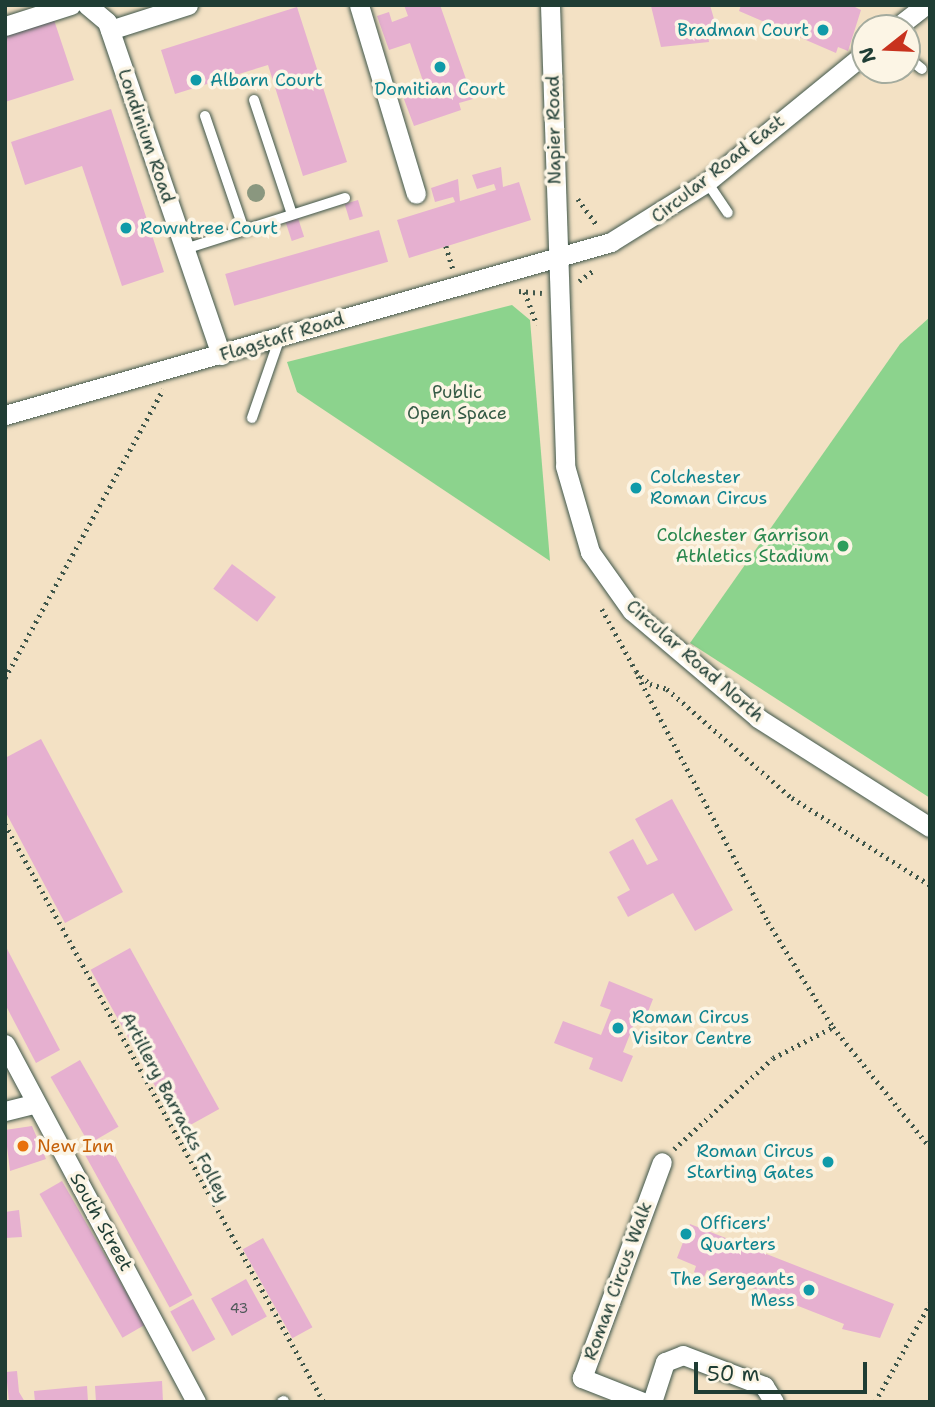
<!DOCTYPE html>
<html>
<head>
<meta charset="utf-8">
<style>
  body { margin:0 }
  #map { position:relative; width:935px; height:1407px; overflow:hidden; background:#f3e1c4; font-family:"Shantell Sans",sans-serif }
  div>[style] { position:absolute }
  .green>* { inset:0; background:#8cd38d }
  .building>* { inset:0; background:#e6b0d0; transform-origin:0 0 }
  .path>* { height:4.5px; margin-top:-2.25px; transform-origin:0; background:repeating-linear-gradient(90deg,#3f564a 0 2px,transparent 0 7px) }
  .roads { filter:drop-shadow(0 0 2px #3f564a) drop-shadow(0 0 2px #3f564a) }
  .service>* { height:10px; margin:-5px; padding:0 5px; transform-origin:5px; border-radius:5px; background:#fff }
  .minor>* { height:19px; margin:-9.5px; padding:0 9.5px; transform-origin:9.5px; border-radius:9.5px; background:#fff }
  .trees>* { width:18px; height:18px; margin:-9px; border-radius:50%; background:#8a977f }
  .dots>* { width:19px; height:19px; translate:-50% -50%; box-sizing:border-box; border:4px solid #fcf5e5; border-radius:50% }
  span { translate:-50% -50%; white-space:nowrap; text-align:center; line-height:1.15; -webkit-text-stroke:7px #fcf5e5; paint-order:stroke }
  .number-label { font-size:14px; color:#515a5b }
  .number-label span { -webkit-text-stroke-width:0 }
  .culture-label { font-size:18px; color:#0d838f }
  .right { translate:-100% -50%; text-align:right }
  .left { translate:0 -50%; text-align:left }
  .street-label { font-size:18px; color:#1f3d34 }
  .park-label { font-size:18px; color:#355b46 }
  .leisure-label { font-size:18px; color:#27864d }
  .food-label { font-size:18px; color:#c56008 }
  .frame { position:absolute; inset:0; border:7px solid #1f3d34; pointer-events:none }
  .north { position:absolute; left:851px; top:14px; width:70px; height:70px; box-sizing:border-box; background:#fcf5e5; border:2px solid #a4ab9e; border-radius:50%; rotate:252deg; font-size:19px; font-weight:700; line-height:28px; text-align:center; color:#1f3d34 }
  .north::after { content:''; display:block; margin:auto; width:24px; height:32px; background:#c8321e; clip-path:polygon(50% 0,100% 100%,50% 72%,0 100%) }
  .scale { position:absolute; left:694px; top:1362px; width:173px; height:32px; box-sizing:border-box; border:4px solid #1f3d34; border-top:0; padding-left:9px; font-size:21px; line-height:24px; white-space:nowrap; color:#1f3d34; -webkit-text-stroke:5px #fcf5e5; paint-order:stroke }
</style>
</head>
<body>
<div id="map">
  <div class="green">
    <i style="clip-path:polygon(512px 305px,530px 320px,550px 561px,297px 392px,287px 362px)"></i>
    <i style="clip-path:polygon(930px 317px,930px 798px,690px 643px,900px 344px)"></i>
  </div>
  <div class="building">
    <i style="clip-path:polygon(404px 5px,440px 5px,473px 99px,459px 103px,461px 110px,414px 126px,399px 86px,424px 84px,410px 43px,389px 50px,377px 16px,389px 12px,392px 22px,408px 16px)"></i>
    <i style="clip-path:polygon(710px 5px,718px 33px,708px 35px,709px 42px,661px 47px,651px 6px)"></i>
    <i style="clip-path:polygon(741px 5px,851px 5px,861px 10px,848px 51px,838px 47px,836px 53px,739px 11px)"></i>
    <i style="clip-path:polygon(297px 7px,347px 162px,303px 176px,268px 65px,175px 94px,161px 50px)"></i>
    <i style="clip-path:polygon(53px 17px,74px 80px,5px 102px,5px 32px)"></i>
    <i style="clip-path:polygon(111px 109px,164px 272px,122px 286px,82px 166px,25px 185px,11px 142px)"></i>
    <i style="clip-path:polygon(501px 167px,503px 187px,519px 182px,531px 220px,409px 258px,397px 220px,455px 202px,453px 197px,435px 202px,431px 188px,458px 179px,460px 201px,496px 190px,494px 184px,477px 189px,472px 175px)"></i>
    <i style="left:358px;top:200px;width:17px;height:14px;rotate:73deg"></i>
    <i style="left:297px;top:215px;width:23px;height:13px;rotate:72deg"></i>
    <i style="left:379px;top:230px;width:33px;height:160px;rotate:74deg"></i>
    <i style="left:232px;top:564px;width:55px;height:31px;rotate:37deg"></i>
    <i style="clip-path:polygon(41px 739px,123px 892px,65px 923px,5px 811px,5px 758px)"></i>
    <i style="clip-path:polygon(672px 799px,733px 910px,695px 931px,673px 893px,628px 917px,617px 897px,630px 890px,609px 852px,633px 839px,647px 865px,658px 860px,635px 819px)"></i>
    <i style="clip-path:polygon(5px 945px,60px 1050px,36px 1063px,5px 1004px)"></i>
    <i style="left:130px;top:948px;width:184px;height:45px;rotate:61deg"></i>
    <i style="clip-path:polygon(609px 981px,653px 999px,646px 1017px,638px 1014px,623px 1052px,633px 1056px,622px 1082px,589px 1069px,593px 1058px,554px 1043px,563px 1021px,601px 1035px,611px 1010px,600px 1006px)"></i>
    <i style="left:80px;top:1060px;width:77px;height:34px;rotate:60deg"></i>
    <i style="clip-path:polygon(32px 1126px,46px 1159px,10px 1171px,5px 1130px)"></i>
    <i style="left:107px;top:1141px;width:176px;height:26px;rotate:61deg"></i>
    <i style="left:62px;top:1181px;width:166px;height:26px;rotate:60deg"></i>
    <i style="clip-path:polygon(19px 1210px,22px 1237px,5px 1238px,5px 1212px)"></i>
    <i style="clip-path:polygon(690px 1224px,894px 1304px,880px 1338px,842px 1329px,844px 1324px,707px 1270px,704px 1277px,694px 1272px,696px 1266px,677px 1258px)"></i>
    <i style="left:263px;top:1238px;width:102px;height:23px;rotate:61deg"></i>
    <i style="left:246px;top:1279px;width:43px;height:40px;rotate:61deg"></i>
    <i style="left:193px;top:1299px;width:46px;height:26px;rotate:61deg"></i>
    <i style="clip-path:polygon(17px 1371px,19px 1392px,25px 1402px,9px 1402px,6px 1372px)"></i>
    <i style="clip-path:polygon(162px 1381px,163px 1402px,96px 1402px,95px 1386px)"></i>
    <i style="clip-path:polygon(87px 1386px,88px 1402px,35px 1402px,34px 1391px)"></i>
  </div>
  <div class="path">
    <i style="left:578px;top:199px;width:32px;rotate:54deg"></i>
    <i style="left:446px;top:246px;width:24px;rotate:73deg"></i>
    <i style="left:579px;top:281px;width:19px;rotate:-36deg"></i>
    <i style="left:519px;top:291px;width:23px;rotate:5deg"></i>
    <i style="left:525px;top:292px;width:35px;rotate:70deg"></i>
    <i style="left:602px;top:609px;width:71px;rotate:61.3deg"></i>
    <i style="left:636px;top:671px;width:19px;rotate:43deg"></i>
    <i style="left:650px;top:684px;width:18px;rotate:16deg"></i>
    <i style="left:667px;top:689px;width:166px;rotate:41.1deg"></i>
    <i style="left:792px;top:798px;width:163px;rotate:32.2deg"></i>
    <i style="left:638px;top:676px;width:278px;rotate:62.1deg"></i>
    <i style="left:768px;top:922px;width:123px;rotate:58.2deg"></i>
    <i style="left:833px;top:1027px;width:154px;rotate:51.1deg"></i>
    <i style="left:5px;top:678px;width:329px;rotate:-61.3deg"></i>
    <i style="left:5px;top:824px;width:660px;rotate:61.11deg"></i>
    <i style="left:674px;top:1149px;width:134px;rotate:-42.6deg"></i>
    <i style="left:773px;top:1058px;width:68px;rotate:-27.3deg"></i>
    <i style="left:875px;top:1402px;width:113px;rotate:-60.9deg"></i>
  </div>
  <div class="roads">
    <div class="service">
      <i style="left:907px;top:57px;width:19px;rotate:39deg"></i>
      <i style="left:254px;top:100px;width:120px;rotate:71.6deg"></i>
      <i style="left:205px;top:116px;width:120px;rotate:71.1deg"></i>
      <i style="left:707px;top:182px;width:37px;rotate:56deg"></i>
      <i style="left:185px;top:249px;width:168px;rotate:-17.7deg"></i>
      <i style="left:252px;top:418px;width:83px;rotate:-70.9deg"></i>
      <i style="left:282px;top:1402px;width:2px;rotate:-27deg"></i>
    </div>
    <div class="minor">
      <i style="left:87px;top:5px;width:26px;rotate:40deg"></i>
      <i style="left:107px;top:22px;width:352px;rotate:71.1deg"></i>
      <i style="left:359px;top:5px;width:197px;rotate:73.2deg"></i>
      <i style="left:550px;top:5px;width:461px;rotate:88.1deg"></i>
      <i style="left:565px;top:466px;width:90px;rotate:73.8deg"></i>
      <i style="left:590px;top:552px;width:72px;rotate:54.6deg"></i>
      <i style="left:632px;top:611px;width:165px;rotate:40.3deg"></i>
      <i style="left:758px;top:718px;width:204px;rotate:32.4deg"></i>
      <i style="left:5px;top:26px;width:69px;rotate:-17.7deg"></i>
      <i style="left:896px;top:28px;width:37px;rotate:-38deg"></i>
      <i style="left:110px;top:30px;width:82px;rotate:-17.8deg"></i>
      <i style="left:5px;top:415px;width:630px;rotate:-15.93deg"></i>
      <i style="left:611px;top:242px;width:113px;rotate:-32deg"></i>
      <i style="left:707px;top:182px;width:204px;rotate:-39.2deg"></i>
      <i style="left:5px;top:1044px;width:406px;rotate:61.9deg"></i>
      <i style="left:5px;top:1111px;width:32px;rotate:-14deg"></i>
      <i style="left:643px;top:1402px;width:66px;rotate:-158.5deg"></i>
      <i style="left:582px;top:1378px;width:230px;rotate:-69.7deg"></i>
      <i style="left:652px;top:1402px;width:42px;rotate:-72deg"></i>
      <i style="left:665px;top:1362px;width:19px;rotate:-21deg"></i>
      <i style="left:683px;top:1355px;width:87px;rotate:20.9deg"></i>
      <i style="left:764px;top:1386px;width:19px;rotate:58deg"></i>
    </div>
  </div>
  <div class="trees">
    <i style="left:256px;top:193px"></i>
  </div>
  <div class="dots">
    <i style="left:823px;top:30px;background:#0f9aa8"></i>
    <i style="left:440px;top:67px;background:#0f9aa8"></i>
    <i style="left:196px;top:80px;background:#0f9aa8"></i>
    <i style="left:126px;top:228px;background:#0f9aa8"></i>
    <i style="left:636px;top:488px;background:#0f9aa8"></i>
    <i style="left:843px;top:546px;background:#2e9e5b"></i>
    <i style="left:618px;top:1028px;background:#0f9aa8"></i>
    <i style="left:23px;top:1146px;background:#e8710a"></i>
    <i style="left:828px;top:1162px;background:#0f9aa8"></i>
    <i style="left:686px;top:1234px;background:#0f9aa8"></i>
    <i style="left:809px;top:1290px;background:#0f9aa8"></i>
  </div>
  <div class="number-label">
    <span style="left:239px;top:1308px">43</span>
  </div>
  <div class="culture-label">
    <span class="right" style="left:809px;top:30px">Bradman Court</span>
    <span class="left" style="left:210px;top:80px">Albarn Court</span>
    <span style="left:440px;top:89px">Domitian Court</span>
    <span class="left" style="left:140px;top:228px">Rowntree Court</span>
    <span class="left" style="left:650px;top:488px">Colchester<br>Roman Circus</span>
    <span class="left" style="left:632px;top:1028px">Roman Circus<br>Visitor Centre</span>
    <span class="right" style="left:814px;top:1162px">Roman Circus<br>Starting Gates</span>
    <span class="left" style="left:700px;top:1234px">Officers'<br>Quarters</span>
    <span class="right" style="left:795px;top:1290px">The Sergeants<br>Mess</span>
  </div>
  <div class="street-label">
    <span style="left:554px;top:130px;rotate:-91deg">Napier Road</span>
    <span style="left:146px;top:136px;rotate:71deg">Londinium Road</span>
    <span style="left:718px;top:169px;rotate:-38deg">Circular Road East</span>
    <span style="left:282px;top:337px;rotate:-17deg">Flagstaff Road</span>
    <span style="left:695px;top:661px;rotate:41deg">Circular Road North</span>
    <span style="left:175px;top:1107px;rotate:62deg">Artillery Barracks Folley</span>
    <span style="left:101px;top:1222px;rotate:61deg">South Street</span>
    <span style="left:618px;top:1281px;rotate:-70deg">Roman Circus Walk</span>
  </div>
  <div class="park-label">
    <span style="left:457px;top:403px">Public<br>Open Space</span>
  </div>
  <div class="leisure-label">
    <span class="right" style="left:829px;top:546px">Colchester Garrison<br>Athletics Stadium</span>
  </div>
  <div class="food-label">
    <span class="left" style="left:37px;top:1146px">New Inn</span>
  </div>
  <div class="frame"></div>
  <div class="north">N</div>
  <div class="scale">50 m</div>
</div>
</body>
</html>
